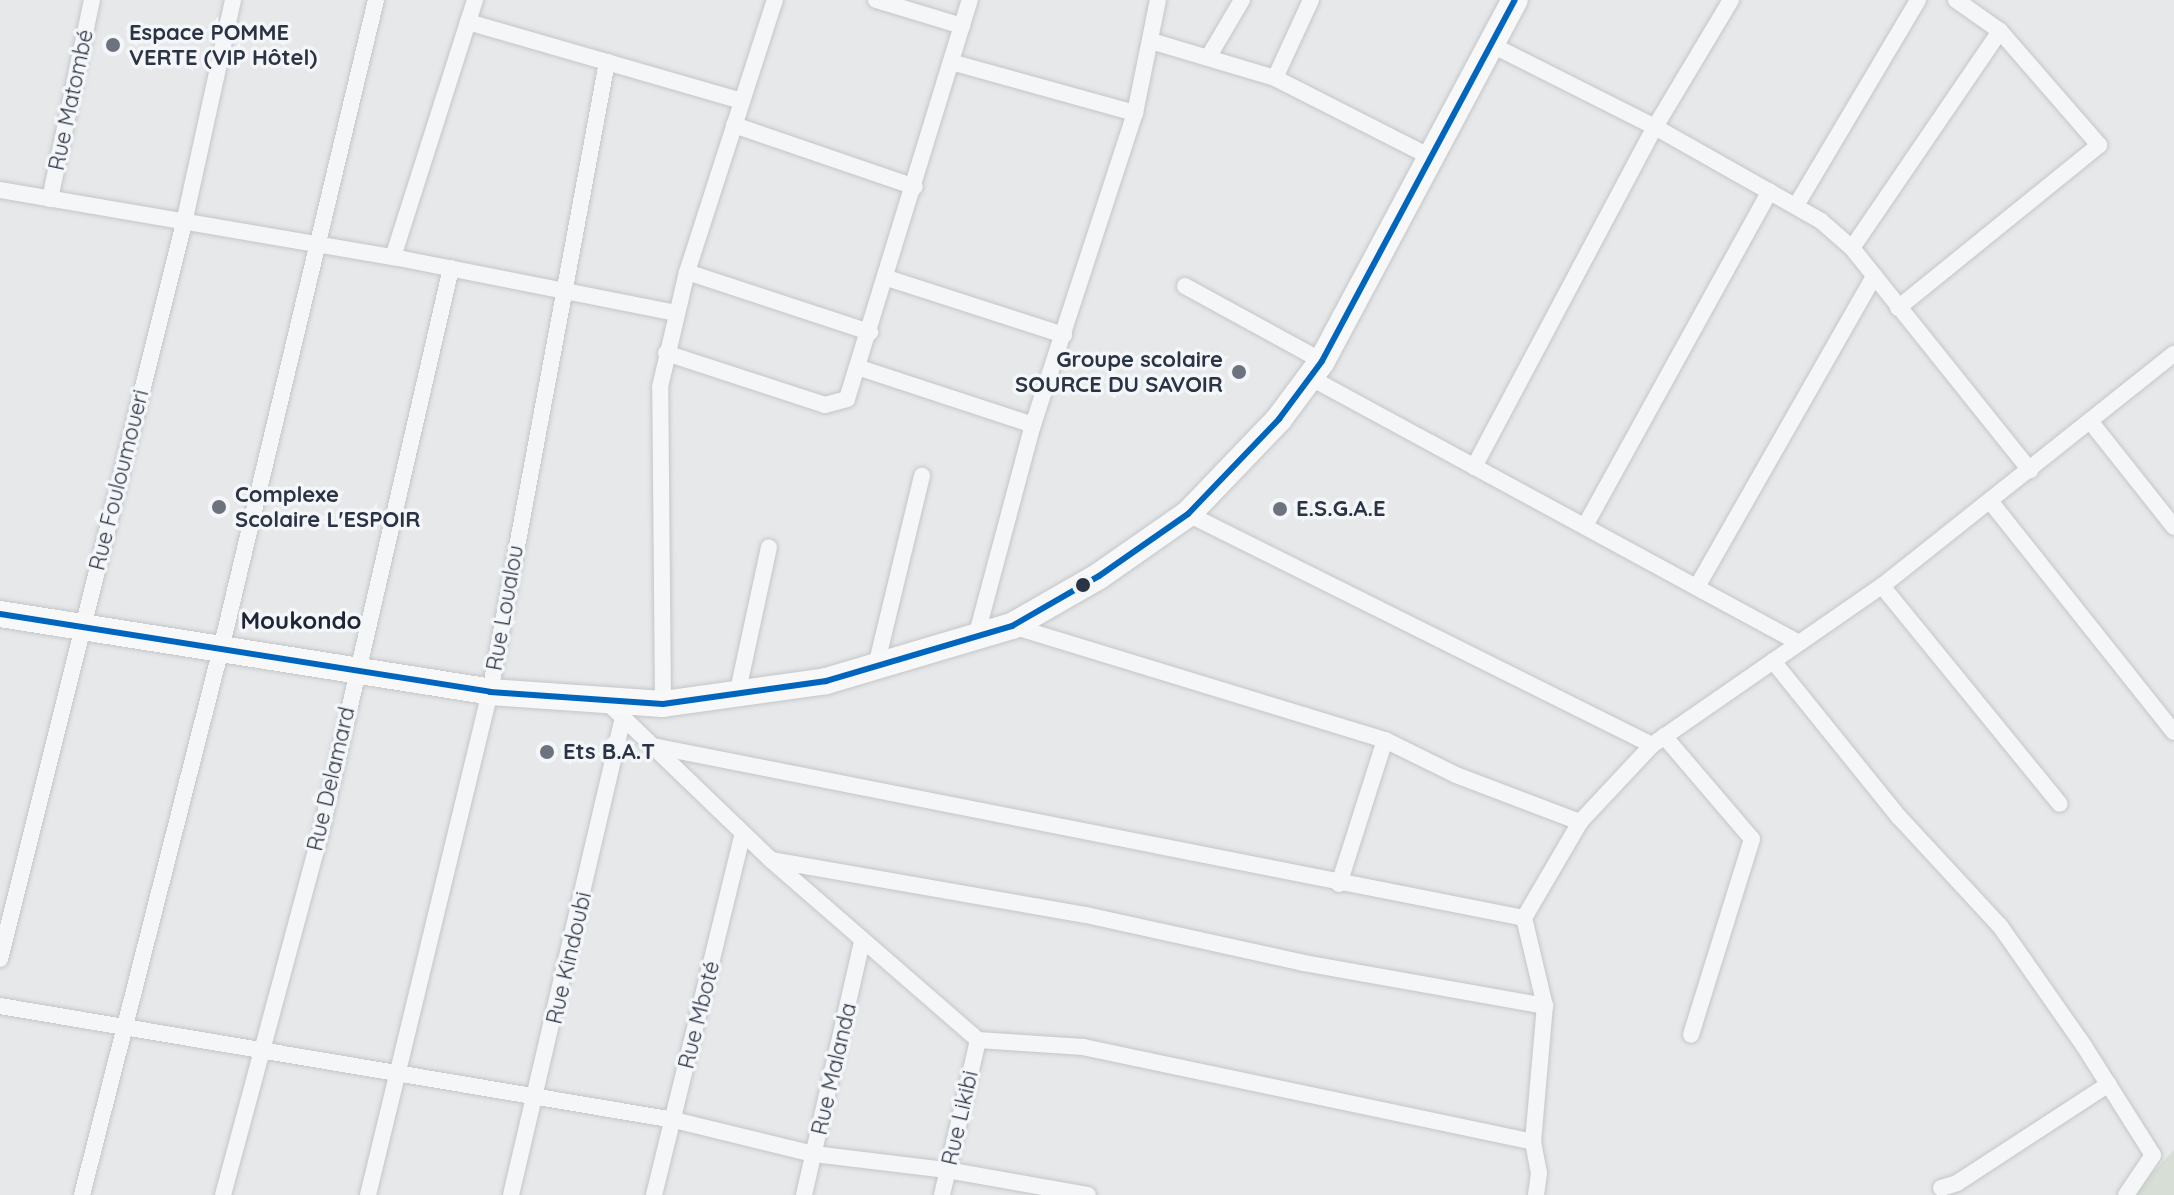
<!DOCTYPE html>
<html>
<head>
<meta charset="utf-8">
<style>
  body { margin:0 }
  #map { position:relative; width:2174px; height:1195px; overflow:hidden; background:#e6e8ea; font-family:Quicksand,sans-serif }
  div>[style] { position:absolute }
  .green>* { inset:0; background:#d6ded6 }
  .roads { filter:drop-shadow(0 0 2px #c4c6c8) drop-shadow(0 0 2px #c4c6c8) }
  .street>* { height:16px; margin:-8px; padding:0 8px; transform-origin:8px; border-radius:8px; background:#f5f6f7 }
  .primary>* { height:26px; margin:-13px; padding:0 13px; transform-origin:13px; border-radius:13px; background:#f8f8f8 }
  .bus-1>* { height:6px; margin:-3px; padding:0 3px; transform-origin:3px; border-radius:3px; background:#0065bd }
  .dots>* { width:22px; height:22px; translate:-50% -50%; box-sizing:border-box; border:4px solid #f4f6f9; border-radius:50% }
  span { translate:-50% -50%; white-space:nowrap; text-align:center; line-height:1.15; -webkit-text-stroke:7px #f4f6f9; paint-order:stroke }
  .poi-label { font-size:22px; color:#2b3445; font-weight:700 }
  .left { translate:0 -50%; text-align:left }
  .right { translate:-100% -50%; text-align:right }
  .street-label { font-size:22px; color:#2b3445 }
  .neighbourhood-label { font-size:24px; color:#1d2536; font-weight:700 }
</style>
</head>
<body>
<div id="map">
  <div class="green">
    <i style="clip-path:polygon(2174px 1150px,2174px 1195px,2131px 1195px)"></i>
  </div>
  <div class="roads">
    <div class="street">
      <i style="left:876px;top:0;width:90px;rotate:16.8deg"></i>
      <i style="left:468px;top:22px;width:285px;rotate:16.1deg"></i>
      <i style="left:1151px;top:41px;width:129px;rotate:16.6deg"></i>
      <i style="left:1275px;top:78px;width:173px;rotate:26.9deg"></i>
      <i style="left:1492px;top:45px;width:182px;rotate:26.7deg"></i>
      <i style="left:1655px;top:127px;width:191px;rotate:29.5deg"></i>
      <i style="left:1821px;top:221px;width:41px;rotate:41.1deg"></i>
      <i style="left:1852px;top:248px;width:285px;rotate:51.3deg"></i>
      <i style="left:1209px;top:56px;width:65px;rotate:-59.5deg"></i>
      <i style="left:951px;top:62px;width:191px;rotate:15.5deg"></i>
      <i style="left:1275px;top:78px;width:86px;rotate:-65.2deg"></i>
      <i style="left:734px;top:125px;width:191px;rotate:18.9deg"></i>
      <i style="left:0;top:190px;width:399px;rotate:9.7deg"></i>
      <i style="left:393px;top:257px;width:288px;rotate:11.2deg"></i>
      <i style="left:50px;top:199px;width:203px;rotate:-78.1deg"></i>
      <i style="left:1797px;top:204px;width:237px;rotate:-59.3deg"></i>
      <i style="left:1852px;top:248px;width:263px;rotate:-55.7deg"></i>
      <i style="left:393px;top:257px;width:270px;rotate:-72.3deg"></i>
      <i style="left:687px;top:272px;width:193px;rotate:18.2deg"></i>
      <i style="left:887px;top:278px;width:186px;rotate:17.9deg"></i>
      <i style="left:1185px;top:286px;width:156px;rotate:28.7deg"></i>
      <i style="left:1898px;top:308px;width:259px;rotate:-39deg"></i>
      <i style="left:2099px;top:145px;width:151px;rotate:-131deg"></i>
      <i style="left:2000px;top:31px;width:54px;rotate:-144.8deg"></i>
      <i style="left:666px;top:353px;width:167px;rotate:18.1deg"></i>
      <i style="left:825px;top:405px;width:23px;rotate:-15deg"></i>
      <i style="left:847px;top:399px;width:418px;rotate:-72.9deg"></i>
      <i style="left:860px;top:368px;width:182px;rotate:18.2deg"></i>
      <i style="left:1311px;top:378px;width:555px;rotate:28.5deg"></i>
      <i style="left:2090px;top:421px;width:135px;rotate:51.6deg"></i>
      <i style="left:1474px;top:467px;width:385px;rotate:-62deg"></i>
      <i style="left:1655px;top:127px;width:148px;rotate:-59.1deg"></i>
      <i style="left:1990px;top:501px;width:295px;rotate:51.5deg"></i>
      <i style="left:1188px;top:514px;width:518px;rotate:26.47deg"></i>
      <i style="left:1586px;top:524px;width:380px;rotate:-61.1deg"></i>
      <i style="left:1698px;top:585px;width:356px;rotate:-60.3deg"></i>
      <i style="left:1882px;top:586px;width:281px;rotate:50.8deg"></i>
      <i style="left:1012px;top:626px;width:390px;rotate:17deg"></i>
      <i style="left:1385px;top:740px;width:79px;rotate:26.2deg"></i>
      <i style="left:1456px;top:775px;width:133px;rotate:20.8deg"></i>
      <i style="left:976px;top:637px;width:220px;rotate:-75deg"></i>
      <i style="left:1033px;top:425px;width:328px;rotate:-71.9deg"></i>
      <i style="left:1135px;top:113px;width:115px;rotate:-78.5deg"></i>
      <i style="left:1773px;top:661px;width:201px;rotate:51.1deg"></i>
      <i style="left:1899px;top:817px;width:149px;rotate:47.2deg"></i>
      <i style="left:2000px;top:926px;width:146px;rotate:55deg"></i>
      <i style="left:2084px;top:1046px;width:129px;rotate:57.7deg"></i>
      <i style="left:2153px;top:1155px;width:48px;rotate:124deg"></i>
      <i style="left:875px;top:670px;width:200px;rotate:-76.4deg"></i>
      <i style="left:737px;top:695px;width:151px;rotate:-77.8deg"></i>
      <i style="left:607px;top:702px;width:228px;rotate:43.9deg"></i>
      <i style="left:771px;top:860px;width:274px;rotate:41deg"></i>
      <i style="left:978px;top:1040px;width:105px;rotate:3.8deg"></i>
      <i style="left:1083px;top:1047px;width:460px;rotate:11.9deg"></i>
      <i style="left:663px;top:704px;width:317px;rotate:-90.5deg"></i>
      <i style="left:660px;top:387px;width:118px;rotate:-76.8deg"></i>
      <i style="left:687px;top:272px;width:286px;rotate:-72.1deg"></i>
      <i style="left:1664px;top:736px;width:135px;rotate:49.5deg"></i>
      <i style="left:1752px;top:839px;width:205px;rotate:107.3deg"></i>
      <i style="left:653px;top:746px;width:888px;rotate:11.17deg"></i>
      <i style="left:771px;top:860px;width:320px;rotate:9.9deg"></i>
      <i style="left:1086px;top:915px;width:223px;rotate:12.4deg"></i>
      <i style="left:1304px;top:963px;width:245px;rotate:10.1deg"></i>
      <i style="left:1339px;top:884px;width:151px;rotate:-72.3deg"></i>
      <i style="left:0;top:959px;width:759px;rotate:-75.96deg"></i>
      <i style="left:184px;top:223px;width:228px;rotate:-77.6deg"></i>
      <i style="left:0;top:1006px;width:684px;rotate:9.6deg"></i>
      <i style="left:674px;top:1120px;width:144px;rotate:13.7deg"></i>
      <i style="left:814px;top:1154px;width:134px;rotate:6.9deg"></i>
      <i style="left:947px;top:1170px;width:143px;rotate:10.1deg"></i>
      <i style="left:1941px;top:1188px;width:17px;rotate:-17deg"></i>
      <i style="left:1957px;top:1183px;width:181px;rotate:-33.1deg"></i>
      <i style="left:82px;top:1195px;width:563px;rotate:-75.72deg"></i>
      <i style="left:221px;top:649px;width:667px;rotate:-76.57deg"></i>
      <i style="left:223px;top:1195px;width:372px;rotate:-74.9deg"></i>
      <i style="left:320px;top:836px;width:583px;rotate:-77.01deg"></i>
      <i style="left:368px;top:1195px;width:518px;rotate:-76.37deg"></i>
      <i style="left:490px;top:692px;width:641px;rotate:-79.48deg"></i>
      <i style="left:511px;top:1195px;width:488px;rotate:-76.8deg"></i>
      <i style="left:654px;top:1195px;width:372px;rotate:-76.2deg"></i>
      <i style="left:804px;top:1195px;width:260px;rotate:-77.1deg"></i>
      <i style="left:942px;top:1195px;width:159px;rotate:-76.9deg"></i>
      <i style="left:1536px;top:1195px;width:22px;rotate:-82deg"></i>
      <i style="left:1539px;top:1173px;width:32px;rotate:-101deg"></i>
      <i style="left:1533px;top:1142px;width:137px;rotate:-85deg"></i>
      <i style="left:1545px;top:1006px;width:90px;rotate:-103.4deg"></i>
      <i style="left:1524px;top:918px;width:111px;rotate:-59.7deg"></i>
      <i style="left:1580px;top:822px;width:105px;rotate:-46.9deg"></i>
      <i style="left:1652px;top:745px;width:280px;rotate:-34.7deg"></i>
      <i style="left:1882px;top:586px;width:373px;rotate:-38.5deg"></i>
    </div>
    <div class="primary">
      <i style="left:0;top:614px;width:496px;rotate:9deg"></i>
      <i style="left:490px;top:692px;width:173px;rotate:4deg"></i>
      <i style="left:663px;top:704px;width:165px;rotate:-8deg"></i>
      <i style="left:826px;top:681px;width:194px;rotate:-16.5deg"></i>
      <i style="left:1012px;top:626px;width:100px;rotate:-29.9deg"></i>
      <i style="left:1099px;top:576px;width:108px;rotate:-34.9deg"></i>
      <i style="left:1188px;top:514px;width:132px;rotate:-46.2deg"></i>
      <i style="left:1279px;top:419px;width:72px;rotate:-53.4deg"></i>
      <i style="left:1322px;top:361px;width:409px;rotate:-61.9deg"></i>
    </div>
  </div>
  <div class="bus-1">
    <i style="left:0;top:614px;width:496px;rotate:9deg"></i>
    <i style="left:490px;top:692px;width:173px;rotate:4deg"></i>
    <i style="left:663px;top:704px;width:165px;rotate:-8deg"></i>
    <i style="left:826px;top:681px;width:194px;rotate:-16.5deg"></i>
    <i style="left:1012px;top:626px;width:100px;rotate:-29.9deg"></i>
    <i style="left:1099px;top:576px;width:108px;rotate:-34.9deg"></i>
    <i style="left:1188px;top:514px;width:132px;rotate:-46.2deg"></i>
    <i style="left:1279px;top:419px;width:72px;rotate:-53.4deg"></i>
    <i style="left:1322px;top:361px;width:409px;rotate:-61.9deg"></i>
  </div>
  <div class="dots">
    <i style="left:113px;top:45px;background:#6c737f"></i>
    <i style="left:1239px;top:372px;background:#6c737f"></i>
    <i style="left:219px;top:507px;background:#6c737f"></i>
    <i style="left:1280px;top:509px;background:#6c737f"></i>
    <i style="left:1083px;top:585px;background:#2b3445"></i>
    <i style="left:547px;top:752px;background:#6c737f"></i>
  </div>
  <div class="poi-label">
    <span class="left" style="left:129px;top:45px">Espace POMME<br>VERTE (VIP Hôtel)</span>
    <span class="right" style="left:1223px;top:372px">Groupe scolaire<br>SOURCE DU SAVOIR</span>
    <span class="left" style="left:235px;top:507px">Complexe<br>Scolaire L'ESPOIR</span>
    <span class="left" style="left:1296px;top:509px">E.S.G.A.E</span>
    <span class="left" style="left:563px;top:752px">Ets B.A.T</span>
  </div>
  <div class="street-label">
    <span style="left:71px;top:100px;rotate:-78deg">Rue Matombé</span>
    <span style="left:119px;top:480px;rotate:-76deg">Rue Fouloumoueri</span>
    <span style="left:505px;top:608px;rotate:-80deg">Rue Loualou</span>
    <span style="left:331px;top:779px;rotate:-77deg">Rue Delamard</span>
    <span style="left:569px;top:958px;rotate:-77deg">Rue Kindoubi</span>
    <span style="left:699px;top:1015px;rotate:-76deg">Rue Mboté</span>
    <span style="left:834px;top:1069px;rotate:-77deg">Rue Malanda</span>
    <span style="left:960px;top:1118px;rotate:-77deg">Rue Likibi</span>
  </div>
  <div class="neighbourhood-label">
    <span style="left:301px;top:621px">Moukondo</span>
  </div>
</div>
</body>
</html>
